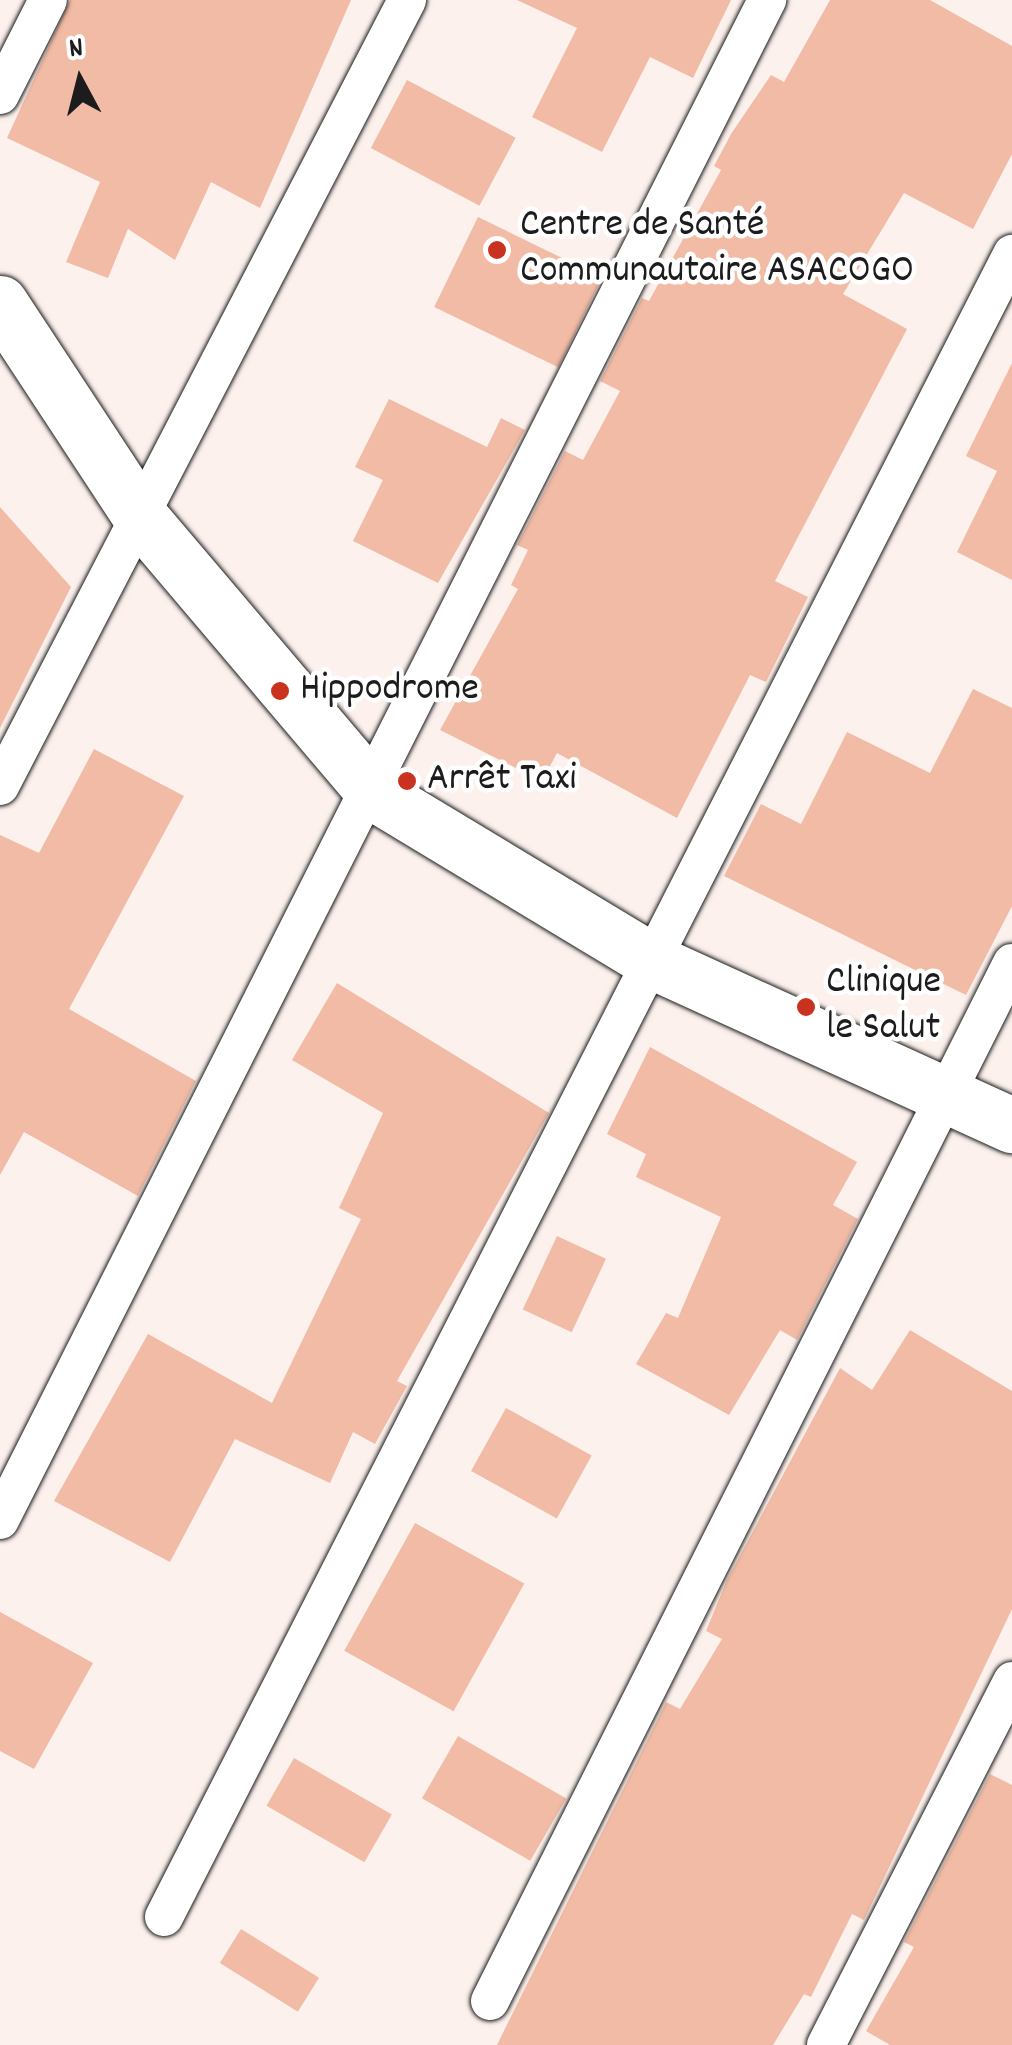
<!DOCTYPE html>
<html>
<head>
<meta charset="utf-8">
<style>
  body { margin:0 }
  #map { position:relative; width:1012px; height:2045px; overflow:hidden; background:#fcf1ed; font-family:Dekko,sans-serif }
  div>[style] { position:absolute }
  .building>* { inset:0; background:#f1bba5; transform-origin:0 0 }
  .roads { filter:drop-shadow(0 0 2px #1c1c1c) drop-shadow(0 0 2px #1c1c1c) }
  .street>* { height:38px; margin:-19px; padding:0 19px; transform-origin:19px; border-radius:19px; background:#fff }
  .secondary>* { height:55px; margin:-27.5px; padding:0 27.5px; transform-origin:27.5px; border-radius:27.5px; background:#fff }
  .dots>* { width:28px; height:28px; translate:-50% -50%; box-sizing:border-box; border:5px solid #fff; border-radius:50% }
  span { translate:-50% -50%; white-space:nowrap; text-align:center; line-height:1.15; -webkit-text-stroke:9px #fff; paint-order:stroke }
  .poi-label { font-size:40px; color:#1c1c1c }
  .left { translate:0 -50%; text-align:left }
  .north { position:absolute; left:30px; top:30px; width:100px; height:100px; -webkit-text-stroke:8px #fff; paint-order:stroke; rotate:353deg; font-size:28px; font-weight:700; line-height:40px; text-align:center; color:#1c1c1c }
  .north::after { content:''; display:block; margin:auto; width:35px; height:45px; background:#1c1c1c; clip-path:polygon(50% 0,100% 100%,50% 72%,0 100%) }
</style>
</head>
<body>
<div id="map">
  <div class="building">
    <i style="clip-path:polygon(70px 0,351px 0,260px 208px,211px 182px,175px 260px,128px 229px,108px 278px,66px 262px,100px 182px,7px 138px)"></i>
    <i style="clip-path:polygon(517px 0,731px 0,693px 78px,650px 57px,602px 152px,532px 117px,577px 28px)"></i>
    <i style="clip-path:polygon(830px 0,930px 0,1012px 46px,1012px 154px,973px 229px,904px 193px,843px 294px,907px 329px,775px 581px,808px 597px,766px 682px,750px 675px,677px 818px,557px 753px,542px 781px,440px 730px,518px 589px,511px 585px,528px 550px,517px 545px,565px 451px,583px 460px,620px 391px,600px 381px,642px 298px,649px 301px,721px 170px,714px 166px,731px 134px,771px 75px,784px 82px)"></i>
    <i style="left:407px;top:80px;width:123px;height:77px;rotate:28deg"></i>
    <i style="left:478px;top:217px;width:138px;height:100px;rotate:26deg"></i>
    <i style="clip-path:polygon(1012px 363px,1012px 580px,957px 552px,997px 471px,966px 456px)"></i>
    <i style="clip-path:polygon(389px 399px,487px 447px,501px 418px,525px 430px,438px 583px,353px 541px,383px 480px,355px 467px)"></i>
    <i style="clip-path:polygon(0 507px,71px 587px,0 728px)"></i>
    <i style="clip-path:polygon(973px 689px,1012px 708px,1012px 906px,966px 995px,724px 876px,761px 804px,801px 824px,847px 732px,930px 773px)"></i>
    <i style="clip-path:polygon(94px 749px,184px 796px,69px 1009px,196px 1081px,138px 1196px,24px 1132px,0 1175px,0 835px,39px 853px)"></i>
    <i style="clip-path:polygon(337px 983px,549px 1113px,397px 1381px,407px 1386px,375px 1444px,353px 1432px,330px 1483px,235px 1439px,170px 1562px,54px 1501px,148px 1334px,272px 1403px,361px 1219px,339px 1208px,383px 1113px,292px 1060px)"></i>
    <i style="clip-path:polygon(650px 1047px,857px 1162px,833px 1205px,858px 1219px,797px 1340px,780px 1330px,729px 1415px,636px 1364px,666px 1313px,678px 1318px,721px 1217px,636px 1177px,646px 1154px,607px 1134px)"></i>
    <i style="left:557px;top:1236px;width:54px;height:81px;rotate:25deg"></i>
    <i style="clip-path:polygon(910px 1330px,1012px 1391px,1012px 1609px,864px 1920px,852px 1914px,811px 1997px,804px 1994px,773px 2045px,497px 2045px,666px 1702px,680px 1709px,722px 1639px,706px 1631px,727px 1580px,840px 1368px,872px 1390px)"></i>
    <i style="left:506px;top:1408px;width:98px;height:72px;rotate:29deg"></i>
    <i style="left:415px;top:1523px;width:125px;height:146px;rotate:29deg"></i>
    <i style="clip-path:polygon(0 1612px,93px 1663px,34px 1769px,0 1751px)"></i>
    <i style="left:458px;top:1736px;width:125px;height:72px;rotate:30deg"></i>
    <i style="left:294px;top:1758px;width:113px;height:55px;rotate:30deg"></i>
    <i style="clip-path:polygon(990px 1774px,1012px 1785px,1012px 2045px,890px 2045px,866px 2031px,914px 1947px,904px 1942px)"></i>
    <i style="left:241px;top:1929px;width:92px;height:40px;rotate:32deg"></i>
  </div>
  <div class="roads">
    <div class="street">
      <i style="left:0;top:95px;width:106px;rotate:-63.2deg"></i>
      <i style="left:0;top:786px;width:885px;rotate:-62.62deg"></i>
      <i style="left:0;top:1520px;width:1703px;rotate:-63.22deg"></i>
      <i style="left:164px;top:1917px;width:1867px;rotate:-62.98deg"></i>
      <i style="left:490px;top:2001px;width:1162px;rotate:-63.3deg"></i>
      <i style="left:826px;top:2045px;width:409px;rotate:-62.9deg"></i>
    </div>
    <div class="secondary">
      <i style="left:0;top:303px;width:258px;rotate:56.7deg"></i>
      <i style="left:142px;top:519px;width:359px;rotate:49.7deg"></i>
      <i style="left:374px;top:793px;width:329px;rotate:31.1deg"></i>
      <i style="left:656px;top:963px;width:391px;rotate:24.5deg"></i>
    </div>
  </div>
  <div class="dots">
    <i style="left:497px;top:250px;background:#c8321e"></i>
    <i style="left:280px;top:691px;background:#c8321e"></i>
    <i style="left:407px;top:781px;background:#c8321e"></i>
    <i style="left:806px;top:1007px;background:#c8321e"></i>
  </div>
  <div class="poi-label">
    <span class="left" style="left:520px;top:250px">Centre de Santé<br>Communautaire ASACOGO</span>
    <span class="left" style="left:300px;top:691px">Hippodrome</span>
    <span class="left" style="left:427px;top:781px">Arrêt Taxi</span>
    <span class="left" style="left:826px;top:1007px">Clinique<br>le Salut</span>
  </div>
  <div class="north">N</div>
</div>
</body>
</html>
